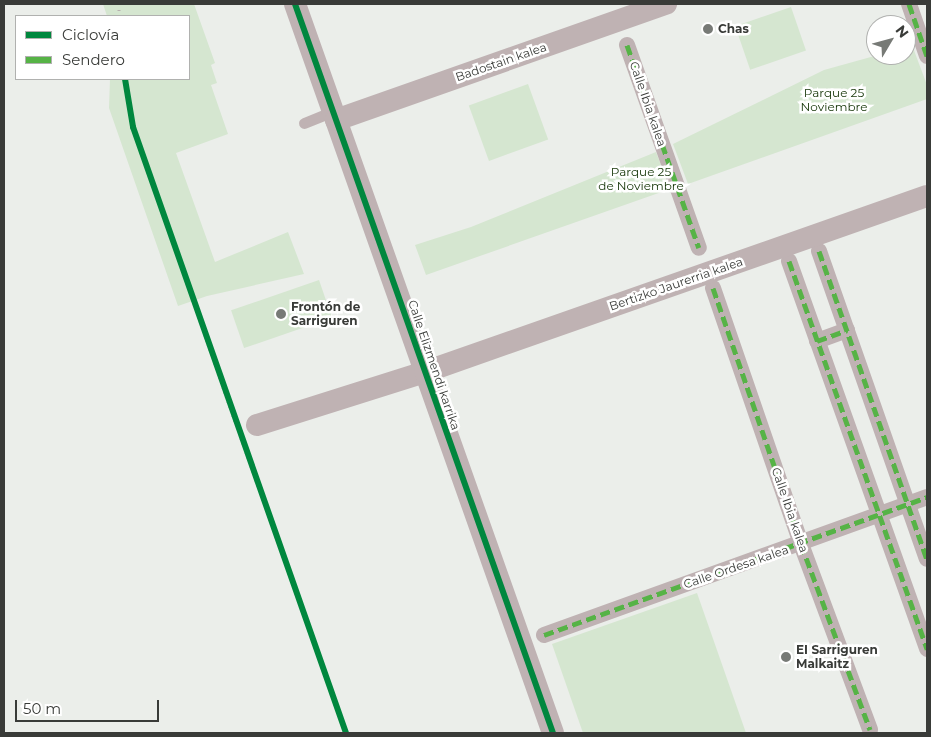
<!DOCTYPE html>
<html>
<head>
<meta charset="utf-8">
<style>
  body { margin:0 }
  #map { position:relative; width:931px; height:737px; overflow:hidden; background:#ebeeea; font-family:Montserrat,sans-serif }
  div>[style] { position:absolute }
  .green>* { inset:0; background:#d5e6d0; transform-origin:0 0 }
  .path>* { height:3px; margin-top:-1.5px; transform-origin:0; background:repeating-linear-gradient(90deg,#b6afae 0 1px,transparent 0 5px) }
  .service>* { height:11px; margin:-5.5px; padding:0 5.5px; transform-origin:5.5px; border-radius:5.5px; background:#bfb2b3 }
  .pedestrian>* { height:16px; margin:-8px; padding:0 8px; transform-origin:8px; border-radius:8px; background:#bfb2b3 }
  .minor>* { height:22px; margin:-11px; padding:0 11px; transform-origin:11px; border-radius:11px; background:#bfb2b3 }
  .quiet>* { height:5px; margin-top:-2.5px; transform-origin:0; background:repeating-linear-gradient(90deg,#56b346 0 10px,transparent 0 15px) }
  .cycleway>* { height:6px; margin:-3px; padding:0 3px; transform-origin:3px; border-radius:3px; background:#00873e }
  .dots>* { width:14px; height:14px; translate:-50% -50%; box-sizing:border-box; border:2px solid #fff; border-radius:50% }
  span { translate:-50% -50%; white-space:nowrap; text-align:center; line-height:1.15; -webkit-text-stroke:5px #fff; paint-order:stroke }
  .poi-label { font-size:12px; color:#393b38; font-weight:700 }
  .left { translate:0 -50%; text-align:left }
  .street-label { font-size:12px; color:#393b38 }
  .park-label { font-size:12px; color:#133305 }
  .frame { position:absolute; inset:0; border:5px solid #393b38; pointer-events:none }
  .legend { position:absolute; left:15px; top:15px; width:175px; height:65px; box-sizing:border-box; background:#fff; border:1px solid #b0b1af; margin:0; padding:6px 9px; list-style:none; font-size:15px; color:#393b38 }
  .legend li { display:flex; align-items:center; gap:10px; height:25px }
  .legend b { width:25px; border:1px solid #b0b1af }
  .north { position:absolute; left:866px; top:15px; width:50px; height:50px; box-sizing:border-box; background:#fff; border:1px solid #b0b1af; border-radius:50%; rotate:53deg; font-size:14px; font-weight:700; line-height:20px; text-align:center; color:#393b38 }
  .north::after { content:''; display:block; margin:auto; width:18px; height:22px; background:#777a76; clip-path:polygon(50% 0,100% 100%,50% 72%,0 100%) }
  .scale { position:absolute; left:15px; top:700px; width:144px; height:22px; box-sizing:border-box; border:2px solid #393b38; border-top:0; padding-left:6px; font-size:15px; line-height:18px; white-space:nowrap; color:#393b38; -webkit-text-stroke:4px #fff; paint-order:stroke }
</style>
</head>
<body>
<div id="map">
  <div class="green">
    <i style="clip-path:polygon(103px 4px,194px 4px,215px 63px,211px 65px,217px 83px,211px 85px,228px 134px,176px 153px,215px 262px,288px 232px,304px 274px,207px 296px,178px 306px,109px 108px,110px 79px,189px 79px,189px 16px,107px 16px)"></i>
    <i style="left:791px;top:7px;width:46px;height:59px;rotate:71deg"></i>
    <i style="clip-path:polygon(912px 45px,927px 85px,927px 99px,688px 184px,673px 144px,824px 70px,878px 55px,906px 55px,906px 47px)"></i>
    <i style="left:528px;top:84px;width:59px;height:63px;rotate:70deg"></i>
    <i style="clip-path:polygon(656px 152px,670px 189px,426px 275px,415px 245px,471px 227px)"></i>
    <i style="left:319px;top:280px;width:40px;height:93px;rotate:71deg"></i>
    <i style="clip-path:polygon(697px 593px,746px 733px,583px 733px,552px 644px)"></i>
  </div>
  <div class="path">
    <i style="left:119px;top:16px;width:12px;rotate:-90deg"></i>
    <i style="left:125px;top:79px;width:49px;rotate:80.5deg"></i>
    <i style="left:133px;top:127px;width:315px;rotate:70.9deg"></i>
    <i style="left:241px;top:438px;width:313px;rotate:70.4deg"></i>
  </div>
  <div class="service">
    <i style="left:304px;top:123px;width:31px;rotate:-22deg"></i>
  </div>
  <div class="pedestrian">
    <i style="left:909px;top:4px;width:55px;rotate:70.9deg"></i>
    <i style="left:627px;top:45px;width:215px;rotate:70.5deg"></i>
    <i style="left:819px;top:251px;width:326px;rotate:70.7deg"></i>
    <i style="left:789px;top:261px;width:412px;rotate:70.4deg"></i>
    <i style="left:713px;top:288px;width:271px;rotate:71deg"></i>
    <i style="left:801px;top:544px;width:198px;rotate:69.6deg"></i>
    <i style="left:817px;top:341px;width:32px;rotate:-20deg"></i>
    <i style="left:544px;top:635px;width:407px;rotate:-19.8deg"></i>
  </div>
  <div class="minor">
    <i style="left:295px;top:4px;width:773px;rotate:70.51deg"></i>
    <i style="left:336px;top:120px;width:350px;rotate:-19.4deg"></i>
    <i style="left:257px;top:425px;width:176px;rotate:-17.5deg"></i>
    <i style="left:425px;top:372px;width:532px;rotate:-19.32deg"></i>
  </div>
  <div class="quiet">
    <i style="left:909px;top:4px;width:55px;rotate:70.9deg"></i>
    <i style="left:627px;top:45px;width:215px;rotate:70.5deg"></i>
    <i style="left:819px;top:251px;width:326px;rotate:70.7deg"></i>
    <i style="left:789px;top:261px;width:412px;rotate:70.4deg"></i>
    <i style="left:713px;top:288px;width:271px;rotate:71deg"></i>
    <i style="left:801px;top:544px;width:198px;rotate:69.6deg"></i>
    <i style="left:817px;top:341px;width:32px;rotate:-20deg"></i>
    <i style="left:544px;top:635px;width:407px;rotate:-19.8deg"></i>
  </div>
  <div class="cycleway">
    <i style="left:295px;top:4px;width:773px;rotate:70.51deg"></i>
    <i style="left:125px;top:79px;width:49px;rotate:80.5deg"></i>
    <i style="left:133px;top:127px;width:642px;rotate:70.63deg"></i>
  </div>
  <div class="dots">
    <i style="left:708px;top:29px;background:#777a76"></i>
    <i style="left:281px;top:314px;background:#777a76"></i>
    <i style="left:786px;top:657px;background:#777a76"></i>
  </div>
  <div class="poi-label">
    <span class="left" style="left:718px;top:29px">Chas</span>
    <span class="left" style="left:291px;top:314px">Frontón de<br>Sarriguren</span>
    <span class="left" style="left:796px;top:657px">EI Sarriguren<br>Malkaitz</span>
  </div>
  <div class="street-label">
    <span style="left:501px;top:62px;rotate:-19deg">Badostain kalea</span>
    <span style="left:648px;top:104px;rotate:71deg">Calle Ibia kalea</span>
    <span style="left:676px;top:284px;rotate:-19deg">Bertizko Jaurerria kalea</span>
    <span style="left:434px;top:365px;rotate:71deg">Calle Elizmendi karrika</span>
    <span style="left:790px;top:510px;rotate:71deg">Calle Ibia kalea</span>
    <span style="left:736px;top:567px;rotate:-19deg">Calle Ordesa kalea</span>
  </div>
  <div class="park-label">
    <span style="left:834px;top:100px">Parque 25<br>Noviembre</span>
    <span style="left:641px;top:179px">Parque 25<br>de Noviembre</span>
  </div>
  <div class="frame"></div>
  <ul class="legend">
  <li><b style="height:6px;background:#00873e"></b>Ciclovía</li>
  <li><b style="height:6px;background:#56b346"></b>Sendero</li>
  </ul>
  <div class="north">N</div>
  <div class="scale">50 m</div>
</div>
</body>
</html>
